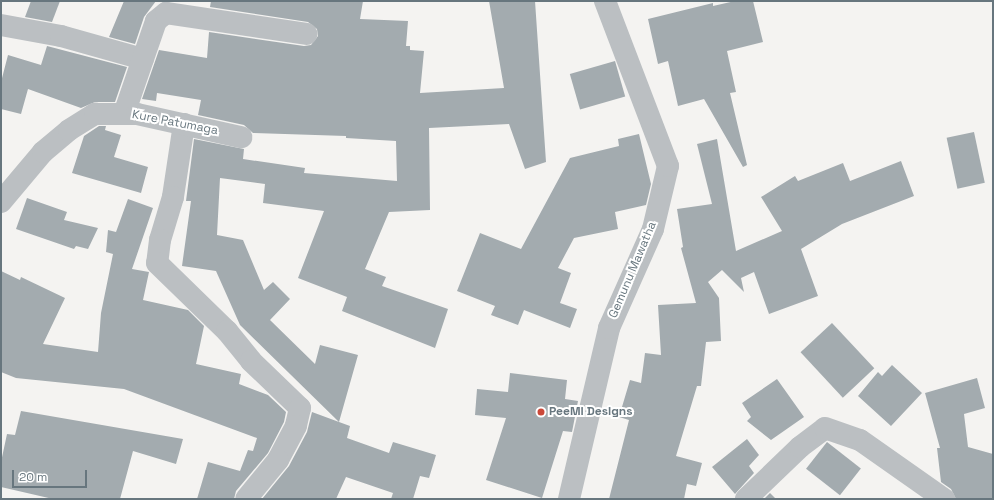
<!DOCTYPE html>
<html>
<head>
<meta charset="utf-8">
<style>
  body { margin:0 }
  #map { position:relative; width:994px; height:500px; overflow:hidden; background:#f4f3f1; font-family:"Space Grotesk",sans-serif }
  div>[style] { position:absolute }
  .building>* { inset:0; background:#a3abaf; transform-origin:0 0 }
  .street>* { height:22px; margin:-11px; padding:0 11px; transform-origin:11px; border-radius:11px; background:#bbbfc2 }
  .dots>* { width:11px; height:11px; translate:-50% -50%; box-sizing:border-box; border:2px solid #fff; border-radius:50% }
  span { translate:-50% -50%; white-space:nowrap; text-align:center; line-height:1.15; -webkit-text-stroke:4px #fff; paint-order:stroke }
  .street-label { font-size:12px; color:#67767e }
  .poi-label { font-size:12px; color:#67767e; font-weight:700 }
  .left { translate:0 -50%; text-align:left }
  .frame { position:absolute; inset:0; border:2px solid #67767e; pointer-events:none }
  .scale { position:absolute; left:12px; top:470px; width:75px; height:18px; box-sizing:border-box; border:2px solid #67767e; border-top:0; padding-left:5px; font-size:12px; line-height:14px; white-space:nowrap; color:#67767e; -webkit-text-stroke:3px #fff; paint-order:stroke }
</style>
</head>
<body>
<div id="map">
  <div class="building">
    <i style="clip-path:polygon(31px 1px,60px 1px,52px 22px,25px 17px)"></i>
    <i style="clip-path:polygon(124px 1px,156px 1px,144px 17px,135px 44px,109px 37px)"></i>
    <i style="clip-path:polygon(211px 1px,363px 1px,360px 19px,408px 21px,406px 46px,410px 46px,410px 50px,424px 51px,420px 93px,504px 88px,489px 1px,535px 1px,546px 162px,525px 169px,509px 124px,429px 128px,430px 210px,389px 212px,365px 269px,386px 277px,382px 286px,448px 309px,435px 348px,342px 311px,347px 297px,298px 278px,324px 211px,263px 203px,265px 184px,220px 178px,217px 235px,243px 240px,264px 290px,273px 282px,290px 299px,270px 320px,315px 364px,320px 345px,358px 355px,339px 422px,350px 426px,347px 438px,389px 453px,393px 442px,436px 455px,429px 478px,420px 476px,413px 499px,391px 499px,393px 493px,346px 477px,336px 499px,262px 499px,289px 466px,307px 432px,312px 412px,339px 422px,240px 325px,216px 271px,182px 266px,191px 201px,186px 201px,194px 139px,244px 149px,243px 159px,305px 168px,304px 173px,397px 181px,396px 141px,346px 138px,346px 136px,253px 133px,244px 125px,198px 115px,201px 100px,157px 93px,156px 101px,142px 99px,159px 50px,207px 58px,209px 32px,304px 46px,311px 45px,318px 36px,317px 29px,308px 22px,210px 7px)"></i>
    <i style="clip-path:polygon(735px 1px,753px 1px,763px 42px,727px 51px,736px 92px,730px 93px,747px 165px,743px 167px,704px 99px,678px 106px,668px 61px,658px 64px,648px 19px,713px 3px,713px 6px)"></i>
    <i style="clip-path:polygon(47px 46px,127px 67px,115px 102px,95px 102px,81px 108px,28px 89px,21px 114px,1px 109px,1px 82px,8px 55px,41px 65px)"></i>
    <i style="left:615px;top:61px;width:37px;height:47px;rotate:74deg"></i>
    <i style="clip-path:polygon(99px 126px,106px 126px,105px 130px,121px 135px,114px 157px,148px 167px,141px 193px,72px 173px,84px 136px)"></i>
    <i style="left:974px;top:132px;width:52px;height:28px;rotate:78deg"></i>
    <i style="clip-path:polygon(639px 134px,651px 184px,646px 205px,615px 212px,618px 229px,574px 238px,558px 268px,571px 273px,560px 303px,577px 309px,570px 328px,524px 310px,518px 325px,491px 315px,495px 306px,457px 291px,480px 233px,521px 249px,570px 158px,619px 146px,618px 139px)"></i>
    <i style="clip-path:polygon(717px 139px,736px 251px,782px 231px,761px 197px,795px 176px,798px 181px,843px 163px,850px 181px,901px 161px,914px 196px,842px 224px,801px 249px,818px 296px,769px 314px,754px 272px,741px 278px,744px 292px,722px 270px,708px 282px,719px 298px,721px 341px,706px 342px,701px 386px,697px 386px,676px 456px,702px 463px,696px 486px,687px 484px,684px 499px,609px 499px,629px 420px,619px 417px,630px 380px,641px 383px,645px 353px,661px 355px,658px 305px,696px 303px,681px 248px,683px 247px,677px 209px,712px 204px,697px 144px)"></i>
    <i style="clip-path:polygon(27px 198px,67px 212px,64px 220px,98px 228px,88px 249px,76px 246px,74px 249px,16px 229px)"></i>
    <i style="clip-path:polygon(128px 199px,153px 208px,132px 269px,149px 272px,143px 300px,188px 310px,204px 326px,196px 364px,241px 374px,239px 384px,268px 395px,286px 412px,284px 422px,268px 453px,236px 491px,234px 499px,197px 499px,208px 462px,240px 471px,248px 450px,253px 451px,257px 438px,124px 389px,16px 378px,1px 372px,1px 271px,20px 280px,21px 277px,65px 298px,43px 344px,98px 352px,101px 313px,113px 254px,106px 252px,108px 230px,116px 232px)"></i>
    <i style="left:832px;top:323px;width:62px;height:43px;rotate:47deg"></i>
    <i style="clip-path:polygon(892px 365px,922px 393px,891px 426px,858px 396px,878px 372px,882px 376px)"></i>
    <i style="clip-path:polygon(510px 373px,567px 380px,565px 399px,578px 401px,572px 432px,563px 431px,542px 498px,486px 480px,506px 418px,475px 415px,477px 389px,508px 392px)"></i>
    <i style="clip-path:polygon(977px 378px,985px 408px,964px 414px,968px 447px,993px 454px,993px 499px,956px 499px,951px 489px,941px 482px,937px 448px,940px 448px,925px 393px)"></i>
    <i style="clip-path:polygon(777px 379px,804px 417px,771px 440px,747px 421px,751px 417px,742px 403px)"></i>
    <i style="clip-path:polygon(21px 411px,183px 439px,176px 464px,133px 451px,120px 499px,53px 499px,1px 487px,1px 462px,7px 434px,15px 435px)"></i>
    <i style="clip-path:polygon(747px 439px,759px 455px,749px 466px,754px 473px,735px 494px,712px 467px)"></i>
    <i style="left:827px;top:442px;width:43px;height:34px;rotate:38deg"></i>
    <i style="clip-path:polygon(770px 493px,776px 499px,764px 499px)"></i>
  </div>
  <div class="street">
    <i style="left:1px;top:25px;width:61px;rotate:10.4deg"></i>
    <i style="left:61px;top:36px;width:85px;rotate:15.7deg"></i>
    <i style="left:124px;top:114px;width:98px;rotate:-71deg"></i>
    <i style="left:156px;top:21px;width:13px;rotate:-39deg"></i>
    <i style="left:166px;top:13px;width:142px;rotate:8.5deg"></i>
    <i style="left:184px;top:124px;width:74px;rotate:98.6deg"></i>
    <i style="left:173px;top:197px;width:45px;rotate:106.8deg"></i>
    <i style="left:160px;top:240px;width:23px;rotate:97deg"></i>
    <i style="left:157px;top:263px;width:98px;rotate:44.2deg"></i>
    <i style="left:227px;top:331px;width:38px;rotate:51deg"></i>
    <i style="left:251px;top:361px;width:68px;rotate:43.8deg"></i>
    <i style="left:300px;top:408px;width:18px;rotate:103deg"></i>
    <i style="left:296px;top:426px;width:38px;rotate:118deg"></i>
    <i style="left:278px;top:460px;width:50px;rotate:129.4deg"></i>
    <i style="left:1px;top:202px;width:65px;rotate:-50deg"></i>
    <i style="left:43px;top:152px;width:34px;rotate:-40deg"></i>
    <i style="left:69px;top:130px;width:31px;rotate:-32deg"></i>
    <i style="left:95px;top:114px;width:42px"></i>
    <i style="left:137px;top:114px;width:107px;rotate:12.5deg"></i>
    <i style="left:569px;top:499px;width:176px;rotate:-76.8deg"></i>
    <i style="left:609px;top:328px;width:108px;rotate:-66deg"></i>
    <i style="left:653px;top:229px;width:65px;rotate:-76.6deg"></i>
    <i style="left:668px;top:166px;width:177px;rotate:-110.9deg"></i>
    <i style="left:746px;top:499px;width:75px;rotate:-43.9deg"></i>
    <i style="left:800px;top:447px;width:31px;rotate:-37deg"></i>
    <i style="left:825px;top:428px;width:37px;rotate:19deg"></i>
    <i style="left:860px;top:440px;width:103px;rotate:35.1deg"></i>
  </div>
  <div class="dots">
    <i style="left:541px;top:412px;background:#cb4839"></i>
  </div>
  <div class="street-label">
    <span style="left:175px;top:123px;rotate:11deg">Kure Patumaga</span>
    <span style="left:633px;top:270px;rotate:-67deg">Gemunu Mawatha</span>
  </div>
  <div class="poi-label">
    <span class="left" style="left:549px;top:412px">PeeMi Designs</span>
  </div>
  <div class="frame"></div>
  <div class="scale">20 m</div>
</div>
</body>
</html>
